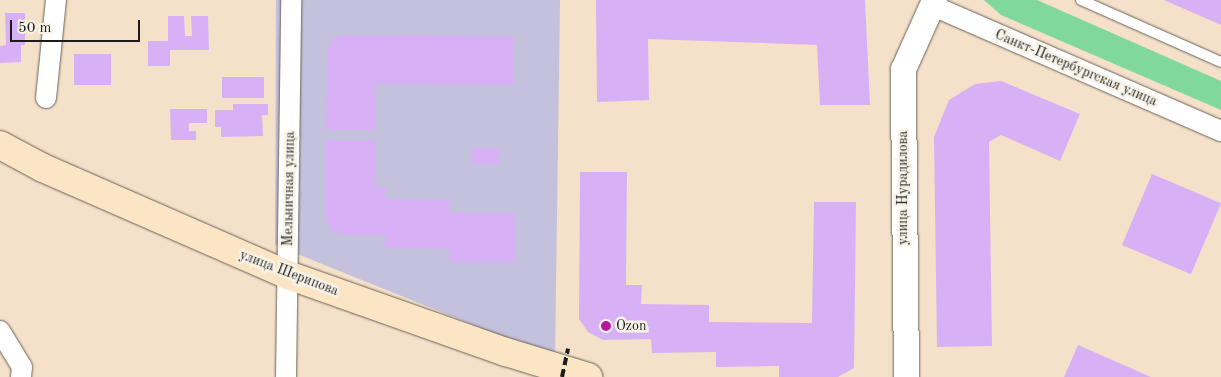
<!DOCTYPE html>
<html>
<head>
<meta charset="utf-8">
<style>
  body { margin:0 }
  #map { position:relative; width:1221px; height:377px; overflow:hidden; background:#f5e1c9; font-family:"Old Standard TT",serif }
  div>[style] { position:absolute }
  .industrial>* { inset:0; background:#c3c1db }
  .green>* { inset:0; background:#81d89c }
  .building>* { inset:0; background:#d7b0f6; transform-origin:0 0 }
  .roads { filter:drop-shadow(0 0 1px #686159) drop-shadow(0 0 1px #686159) }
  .service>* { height:10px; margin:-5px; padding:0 5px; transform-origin:5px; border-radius:5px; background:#fff }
  .minor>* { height:20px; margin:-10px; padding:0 10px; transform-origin:10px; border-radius:10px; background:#fff }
  .tertiary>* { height:25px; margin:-12.5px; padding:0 12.5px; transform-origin:12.5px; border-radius:12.5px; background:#fff }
  .secondary>* { height:28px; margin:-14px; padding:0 14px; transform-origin:14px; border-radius:14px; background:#fce5c4 }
  .rail>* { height:4px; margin-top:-2px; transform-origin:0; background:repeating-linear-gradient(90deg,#1c1c1c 0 8px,transparent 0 12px) }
  .dots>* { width:14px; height:14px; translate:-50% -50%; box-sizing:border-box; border:2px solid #f7f3e8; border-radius:50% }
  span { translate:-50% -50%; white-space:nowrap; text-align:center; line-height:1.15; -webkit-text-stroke:5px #f7f3e8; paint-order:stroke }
  .street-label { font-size:14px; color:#1c1c1c }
  .poi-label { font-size:14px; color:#1c1c1c }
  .left { translate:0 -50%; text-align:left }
  .scale { position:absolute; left:10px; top:20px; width:130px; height:22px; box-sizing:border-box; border:2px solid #1c1c1c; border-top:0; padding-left:6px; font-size:15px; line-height:18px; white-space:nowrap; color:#1c1c1c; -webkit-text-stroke:4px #f7f3e8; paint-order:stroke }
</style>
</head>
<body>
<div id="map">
  <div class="industrial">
    <i style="clip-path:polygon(276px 0,560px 0,555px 358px,275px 245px)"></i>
  </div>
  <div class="green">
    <i style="clip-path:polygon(984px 0,1037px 0,1221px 81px,1221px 110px,1001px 15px)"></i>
  </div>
  <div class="building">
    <i style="clip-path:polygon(596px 0,865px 0,870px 105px,820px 105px,817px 45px,648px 39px,649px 100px,597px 102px)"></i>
    <i style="clip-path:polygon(1164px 0,1221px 0,1221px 25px)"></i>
    <i style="clip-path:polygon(5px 13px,25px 13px,25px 45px,21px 45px,21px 62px,0 63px,0 46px,6px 45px)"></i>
    <i style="clip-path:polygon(168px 16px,184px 16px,185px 36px,192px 36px,191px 16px,208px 16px,209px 50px,170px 50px,170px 66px,148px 66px,148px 41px,168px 41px)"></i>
    <i style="clip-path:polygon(342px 35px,514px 36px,514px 85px,375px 84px,375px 130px,326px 130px,327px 50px,333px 39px)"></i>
    <i style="left:74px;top:54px;width:37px;height:31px"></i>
    <i style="left:222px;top:77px;width:42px;height:21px"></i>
    <i style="clip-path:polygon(1001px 81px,1080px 114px,1060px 161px,1001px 135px,989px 142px,992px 346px,937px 347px,934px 137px,949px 100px,975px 84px)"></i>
    <i style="clip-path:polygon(233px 104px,268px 104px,268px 115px,262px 115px,263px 136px,221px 137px,221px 127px,215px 127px,215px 110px,233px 110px)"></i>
    <i style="clip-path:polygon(170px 109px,207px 109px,207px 123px,189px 123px,189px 131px,196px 131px,196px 140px,171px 140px)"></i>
    <i style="clip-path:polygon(326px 140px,376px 140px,375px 187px,385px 186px,385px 199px,450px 200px,450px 213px,515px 213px,515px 262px,449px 262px,449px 249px,384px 248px,385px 235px,341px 235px,332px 231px,326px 220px)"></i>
    <i style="left:471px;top:148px;width:28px;height:16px"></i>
    <i style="clip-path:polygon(580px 172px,627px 172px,626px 285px,642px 285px,641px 304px,709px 305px,709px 322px,812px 323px,814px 202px,856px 202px,854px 368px,838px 377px,779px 377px,779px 366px,716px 367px,716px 352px,652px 353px,651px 339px,603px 340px,588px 332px,579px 319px)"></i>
    <i style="left:1152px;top:174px;width:75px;height:77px;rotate:23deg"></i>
    <i style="clip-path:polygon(1078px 345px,1151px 377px,1064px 377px)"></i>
  </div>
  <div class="roads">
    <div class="service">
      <i style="left:1081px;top:0;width:153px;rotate:23.9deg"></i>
    </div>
    <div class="minor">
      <i style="left:931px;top:5px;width:316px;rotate:23.5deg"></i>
      <i style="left:46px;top:98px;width:99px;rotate:-84.2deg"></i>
      <i style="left:0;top:331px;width:42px;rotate:58.6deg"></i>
      <i style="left:22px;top:367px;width:10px;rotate:96deg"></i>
      <i style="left:286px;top:377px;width:377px;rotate:-89.2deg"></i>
    </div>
    <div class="tertiary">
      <i style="left:906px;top:377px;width:308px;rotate:-90.6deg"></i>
      <i style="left:903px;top:69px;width:76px;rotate:-65.8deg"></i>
    </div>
    <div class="secondary">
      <i style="left:0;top:145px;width:49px;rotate:28.1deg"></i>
      <i style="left:43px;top:168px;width:267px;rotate:23.6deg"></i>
      <i style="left:288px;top:275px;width:231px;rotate:19.5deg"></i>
      <i style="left:506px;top:352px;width:86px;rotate:17deg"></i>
    </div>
  </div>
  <div class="rail">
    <i style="left:562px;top:377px;width:29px;rotate:-78deg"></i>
  </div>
  <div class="dots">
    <i style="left:606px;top:326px;background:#b5179e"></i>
  </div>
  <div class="street-label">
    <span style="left:1076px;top:68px;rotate:23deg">Санкт-Петербургская улица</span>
    <span style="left:903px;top:188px;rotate:-90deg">улица Нурадилова</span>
    <span style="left:289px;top:189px;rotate:-89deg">Мельничная улица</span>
    <span style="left:289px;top:273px;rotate:21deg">улица Шерипова</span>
  </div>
  <div class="poi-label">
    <span class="left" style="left:616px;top:326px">Ozon</span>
  </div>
  <div class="scale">50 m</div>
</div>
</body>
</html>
